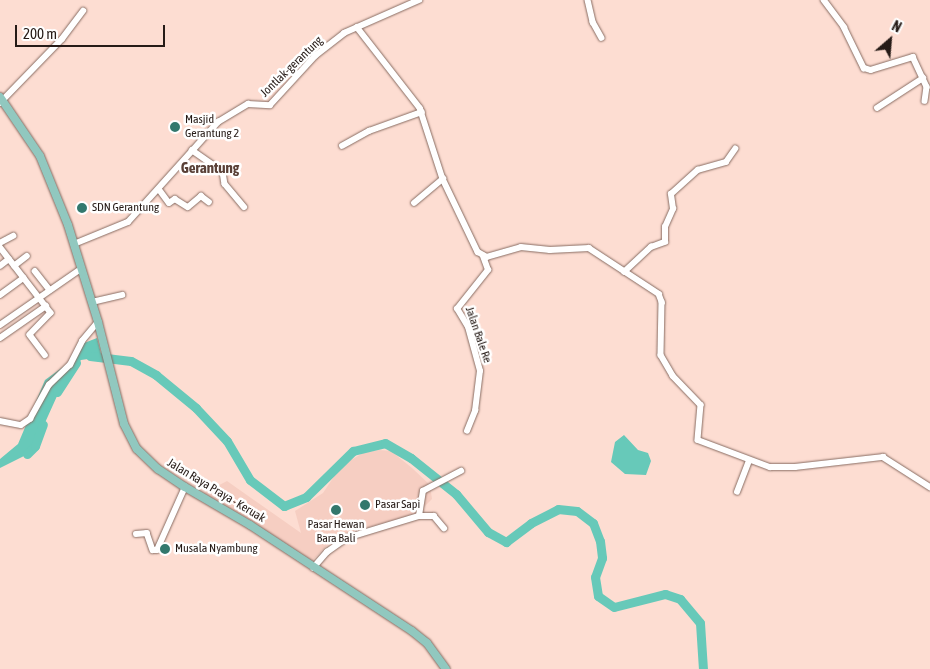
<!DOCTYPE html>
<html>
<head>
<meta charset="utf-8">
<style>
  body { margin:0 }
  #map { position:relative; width:930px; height:669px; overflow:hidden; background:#fdddd2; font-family:"Asap Condensed",sans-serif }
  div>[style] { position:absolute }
  .built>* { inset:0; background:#f6cec2 }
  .water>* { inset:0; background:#67c9b9 }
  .river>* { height:9px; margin:-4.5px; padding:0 4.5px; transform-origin:4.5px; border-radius:4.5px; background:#67c9b9 }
  .roads { filter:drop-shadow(0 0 1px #886c62) drop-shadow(0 0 1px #886c62) }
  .minor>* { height:5.5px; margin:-2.75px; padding:0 2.75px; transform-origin:2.75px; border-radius:2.75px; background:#fff }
  .major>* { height:8px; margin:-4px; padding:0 4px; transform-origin:4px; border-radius:4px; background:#91c8bf }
  .dots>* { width:14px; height:14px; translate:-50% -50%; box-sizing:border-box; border:2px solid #fff; border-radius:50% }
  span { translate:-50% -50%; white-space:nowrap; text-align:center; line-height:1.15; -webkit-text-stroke:5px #fff; paint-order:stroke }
  .street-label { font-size:12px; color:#261b17 }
  .poi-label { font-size:12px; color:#261b17 }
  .left { translate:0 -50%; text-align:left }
  .quarter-label { font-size:15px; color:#594037; font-weight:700 }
  .north { position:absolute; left:865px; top:15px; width:50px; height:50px; -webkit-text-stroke:4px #fff; paint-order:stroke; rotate:27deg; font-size:14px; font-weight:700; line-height:20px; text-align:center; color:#261b17 }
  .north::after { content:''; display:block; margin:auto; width:18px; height:22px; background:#261b17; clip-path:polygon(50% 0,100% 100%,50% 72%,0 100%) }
  .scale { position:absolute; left:15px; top:25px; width:150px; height:22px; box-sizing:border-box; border:2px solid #261b17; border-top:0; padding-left:6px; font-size:15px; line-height:18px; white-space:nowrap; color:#261b17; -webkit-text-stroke:4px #fff; paint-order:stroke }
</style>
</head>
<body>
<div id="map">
  <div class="built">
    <i style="clip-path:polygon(379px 450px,391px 451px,412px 468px,430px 485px,432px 499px,418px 513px,362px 529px,329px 543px,312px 561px,204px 493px,227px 481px,301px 533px,295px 511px,323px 493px,341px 466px,363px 453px)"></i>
  </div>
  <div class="water">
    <i style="clip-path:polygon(97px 338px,102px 357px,81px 360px,67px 374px,34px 447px,26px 455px,0 468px,0 459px,18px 444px,45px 380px,74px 359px,79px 345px)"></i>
    <i style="clip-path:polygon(624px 435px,638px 450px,648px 453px,651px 461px,646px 475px,625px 474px,611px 462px,615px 442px)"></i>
  </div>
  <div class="river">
    <i style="left:90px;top:356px;width:41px;rotate:7deg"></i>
    <i style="left:131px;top:361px;width:29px;rotate:29deg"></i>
    <i style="left:156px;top:375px;width:52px;rotate:39.5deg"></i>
    <i style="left:196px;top:408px;width:45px;rotate:46.8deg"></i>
    <i style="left:227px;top:441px;width:45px;rotate:59.5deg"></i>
    <i style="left:250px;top:480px;width:43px;rotate:37.4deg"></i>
    <i style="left:284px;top:506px;width:24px;rotate:-22deg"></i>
    <i style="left:306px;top:497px;width:66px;rotate:-44.4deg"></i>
    <i style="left:353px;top:451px;width:33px;rotate:-14deg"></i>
    <i style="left:385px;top:443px;width:30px;rotate:30deg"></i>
    <i style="left:411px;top:458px;width:58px;rotate:38.7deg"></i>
    <i style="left:456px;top:494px;width:50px;rotate:49.9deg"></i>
    <i style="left:488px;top:532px;width:21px;rotate:29deg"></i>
    <i style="left:506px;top:542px;width:31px;rotate:-37deg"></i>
    <i style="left:531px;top:523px;width:30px;rotate:-27deg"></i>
    <i style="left:558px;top:509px;width:19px;rotate:6deg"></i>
    <i style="left:577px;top:511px;width:20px;rotate:37deg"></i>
    <i style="left:593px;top:523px;width:19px;rotate:69deg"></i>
    <i style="left:600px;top:541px;width:17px;rotate:83deg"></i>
    <i style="left:602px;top:558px;width:20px;rotate:110deg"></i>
    <i style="left:595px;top:577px;width:19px;rotate:81deg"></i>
    <i style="left:598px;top:596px;width:19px;rotate:35deg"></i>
    <i style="left:614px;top:607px;width:53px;rotate:-14.3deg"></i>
    <i style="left:665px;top:594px;width:16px;rotate:18deg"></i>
    <i style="left:680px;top:599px;width:31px;rotate:50deg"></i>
    <i style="left:700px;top:623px;width:46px;rotate:86.3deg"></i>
    <i style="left:57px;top:392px;width:35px;rotate:-57deg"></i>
    <i style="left:27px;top:454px;width:11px;rotate:-45deg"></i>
    <i style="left:35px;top:446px;width:23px;rotate:-70deg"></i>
  </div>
  <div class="roads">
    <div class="minor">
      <i style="left:588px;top:0;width:23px;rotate:77deg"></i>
      <i style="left:593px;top:22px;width:18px;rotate:61deg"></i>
      <i style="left:824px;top:0;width:34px;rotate:53deg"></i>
      <i style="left:844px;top:27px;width:46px;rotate:64deg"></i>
      <i style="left:864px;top:68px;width:7px;rotate:16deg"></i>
      <i style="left:871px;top:70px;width:44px;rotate:-17.2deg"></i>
      <i style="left:913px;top:57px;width:33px;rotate:65deg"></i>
      <i style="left:927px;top:87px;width:14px;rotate:98deg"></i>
      <i style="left:357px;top:27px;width:103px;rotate:52.1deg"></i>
      <i style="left:420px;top:108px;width:75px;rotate:72.1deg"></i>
      <i style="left:443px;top:179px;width:81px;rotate:64.4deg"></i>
      <i style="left:478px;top:252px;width:10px;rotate:29deg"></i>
      <i style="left:487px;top:257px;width:35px;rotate:-16deg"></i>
      <i style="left:521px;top:247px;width:29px;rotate:6deg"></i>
      <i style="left:550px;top:250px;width:39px;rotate:-3deg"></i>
      <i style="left:589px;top:248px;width:84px;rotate:33.3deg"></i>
      <i style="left:659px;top:294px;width:9px;rotate:69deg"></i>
      <i style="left:662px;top:302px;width:53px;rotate:91.1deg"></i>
      <i style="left:661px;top:355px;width:24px;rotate:60deg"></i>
      <i style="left:673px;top:376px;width:40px;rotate:46deg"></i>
      <i style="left:701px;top:405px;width:35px;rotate:95deg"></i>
      <i style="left:698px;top:440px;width:77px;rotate:20.6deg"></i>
      <i style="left:770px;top:467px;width:25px"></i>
      <i style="left:795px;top:467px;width:89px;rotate:-6.5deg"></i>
      <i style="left:883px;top:457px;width:56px;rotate:32.6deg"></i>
      <i style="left:0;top:103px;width:89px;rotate:-45.9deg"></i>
      <i style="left:62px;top:39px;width:35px;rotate:-53deg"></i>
      <i style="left:877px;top:108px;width:55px;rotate:-33.1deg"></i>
      <i style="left:342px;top:146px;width:31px;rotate:-29deg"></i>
      <i style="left:369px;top:131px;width:56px;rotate:-19.7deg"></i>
      <i style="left:192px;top:150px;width:38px;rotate:35deg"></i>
      <i style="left:223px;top:172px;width:12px;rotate:81deg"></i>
      <i style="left:225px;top:184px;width:30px;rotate:50deg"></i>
      <i style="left:159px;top:189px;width:17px;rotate:54deg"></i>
      <i style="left:169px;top:203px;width:7px;rotate:-34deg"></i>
      <i style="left:175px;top:199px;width:15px;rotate:32deg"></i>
      <i style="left:188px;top:207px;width:17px;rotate:-40deg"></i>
      <i style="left:201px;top:196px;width:10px;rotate:37deg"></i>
      <i style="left:414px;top:203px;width:38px;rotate:-40deg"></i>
      <i style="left:0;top:243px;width:15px;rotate:-28deg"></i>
      <i style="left:74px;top:244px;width:58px;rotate:-22.2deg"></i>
      <i style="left:128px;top:222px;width:135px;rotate:-48deg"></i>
      <i style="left:218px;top:122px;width:35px;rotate:-31deg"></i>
      <i style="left:248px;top:104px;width:22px;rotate:3deg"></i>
      <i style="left:270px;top:105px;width:67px;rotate:-47.4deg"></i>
      <i style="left:315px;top:56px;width:37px;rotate:-38deg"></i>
      <i style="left:344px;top:33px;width:82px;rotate:-23.7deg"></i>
      <i style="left:0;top:247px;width:83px;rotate:52.3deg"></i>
      <i style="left:51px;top:313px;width:30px;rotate:134deg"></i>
      <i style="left:30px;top:335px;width:25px;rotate:53deg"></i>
      <i style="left:0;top:266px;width:11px;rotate:-38deg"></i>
      <i style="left:14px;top:266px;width:16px;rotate:-38deg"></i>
      <i style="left:35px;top:271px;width:24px;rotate:52deg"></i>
      <i style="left:624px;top:272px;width:37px;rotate:-43deg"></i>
      <i style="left:651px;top:247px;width:15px;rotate:-20deg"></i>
      <i style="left:665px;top:242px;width:15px;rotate:-90deg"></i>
      <i style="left:665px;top:227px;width:20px;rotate:-66deg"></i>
      <i style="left:673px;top:209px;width:15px;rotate:-98deg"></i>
      <i style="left:671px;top:194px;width:36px;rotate:-42deg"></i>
      <i style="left:698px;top:170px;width:29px;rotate:-16deg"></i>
      <i style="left:726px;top:162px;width:16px;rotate:-55deg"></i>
      <i style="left:0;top:295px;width:29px;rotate:-36deg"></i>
      <i style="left:92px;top:302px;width:31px;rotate:-13deg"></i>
      <i style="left:0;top:325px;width:98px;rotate:-34.7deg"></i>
      <i style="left:0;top:338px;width:56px;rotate:-34.8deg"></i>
      <i style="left:0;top:421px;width:21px;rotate:11deg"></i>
      <i style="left:21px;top:425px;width:11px;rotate:-34deg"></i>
      <i style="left:30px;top:419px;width:39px;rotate:-61deg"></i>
      <i style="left:49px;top:385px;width:29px;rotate:-44deg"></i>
      <i style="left:70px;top:365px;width:27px;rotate:-63deg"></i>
      <i style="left:82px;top:341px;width:25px;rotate:-50deg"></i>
      <i style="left:467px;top:431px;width:22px;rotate:-68deg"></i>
      <i style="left:475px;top:411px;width:40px;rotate:-82.9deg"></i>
      <i style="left:480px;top:371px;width:46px;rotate:-105.3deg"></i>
      <i style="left:468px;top:327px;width:21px;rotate:-121deg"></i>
      <i style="left:457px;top:309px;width:50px;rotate:-51.5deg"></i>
      <i style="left:488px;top:270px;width:15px;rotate:-110deg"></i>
      <i style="left:737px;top:492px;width:33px;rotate:-69deg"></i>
      <i style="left:419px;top:516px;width:15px"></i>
      <i style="left:434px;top:516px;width:16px;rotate:50deg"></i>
      <i style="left:136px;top:534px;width:11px;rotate:-5deg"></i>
      <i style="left:147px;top:533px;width:18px;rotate:71deg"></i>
      <i style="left:153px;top:550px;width:4px"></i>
      <i style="left:157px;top:550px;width:69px;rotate:-66deg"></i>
      <i style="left:313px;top:568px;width:21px;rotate:-49deg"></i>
      <i style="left:327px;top:552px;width:24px;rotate:-35deg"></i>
      <i style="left:347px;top:538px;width:75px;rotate:-17deg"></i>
      <i style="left:419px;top:516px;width:25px;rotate:-81deg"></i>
      <i style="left:423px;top:491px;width:43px;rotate:-27.8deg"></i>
    </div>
    <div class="major">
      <i style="left:0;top:97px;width:71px;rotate:55.9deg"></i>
      <i style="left:40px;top:156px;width:74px;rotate:67.9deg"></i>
      <i style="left:68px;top:225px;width:102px;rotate:72.8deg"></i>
      <i style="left:98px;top:322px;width:105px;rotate:75.7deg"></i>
      <i style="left:124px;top:424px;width:28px;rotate:63deg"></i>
      <i style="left:137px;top:449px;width:29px;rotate:44deg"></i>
      <i style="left:158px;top:469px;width:32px;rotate:34deg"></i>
      <i style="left:185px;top:487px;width:75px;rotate:30.3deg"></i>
      <i style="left:250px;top:525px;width:194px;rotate:33.2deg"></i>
      <i style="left:412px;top:631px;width:19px;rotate:39deg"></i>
      <i style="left:427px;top:643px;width:32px;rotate:54deg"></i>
    </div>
  </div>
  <div class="dots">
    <i style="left:175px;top:127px;background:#33786d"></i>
    <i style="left:82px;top:208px;background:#33786d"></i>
    <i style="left:365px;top:505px;background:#33786d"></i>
    <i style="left:336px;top:510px;background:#33786d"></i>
    <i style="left:165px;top:549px;background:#33786d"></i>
  </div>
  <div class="street-label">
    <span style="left:292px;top:67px;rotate:-44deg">Jontlak-gerantung</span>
    <span style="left:478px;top:335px;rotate:71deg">Jalan Bale Re</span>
    <span style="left:216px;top:491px;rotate:31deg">Jalan Raya Praya - Keruak</span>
  </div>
  <div class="poi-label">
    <span class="left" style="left:185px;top:127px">Masjid<br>Gerantung 2</span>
    <span class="left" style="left:92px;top:208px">SDN Gerantung</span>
    <span class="left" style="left:375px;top:505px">Pasar Sapi</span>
    <span style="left:336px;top:532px">Pasar Hewan<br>Bara Bali</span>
    <span class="left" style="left:175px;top:549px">Musala Nyambung</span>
  </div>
  <div class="quarter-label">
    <span style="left:210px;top:168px">Gerantung</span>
  </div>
  <div class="north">N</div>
  <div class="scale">200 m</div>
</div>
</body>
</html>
